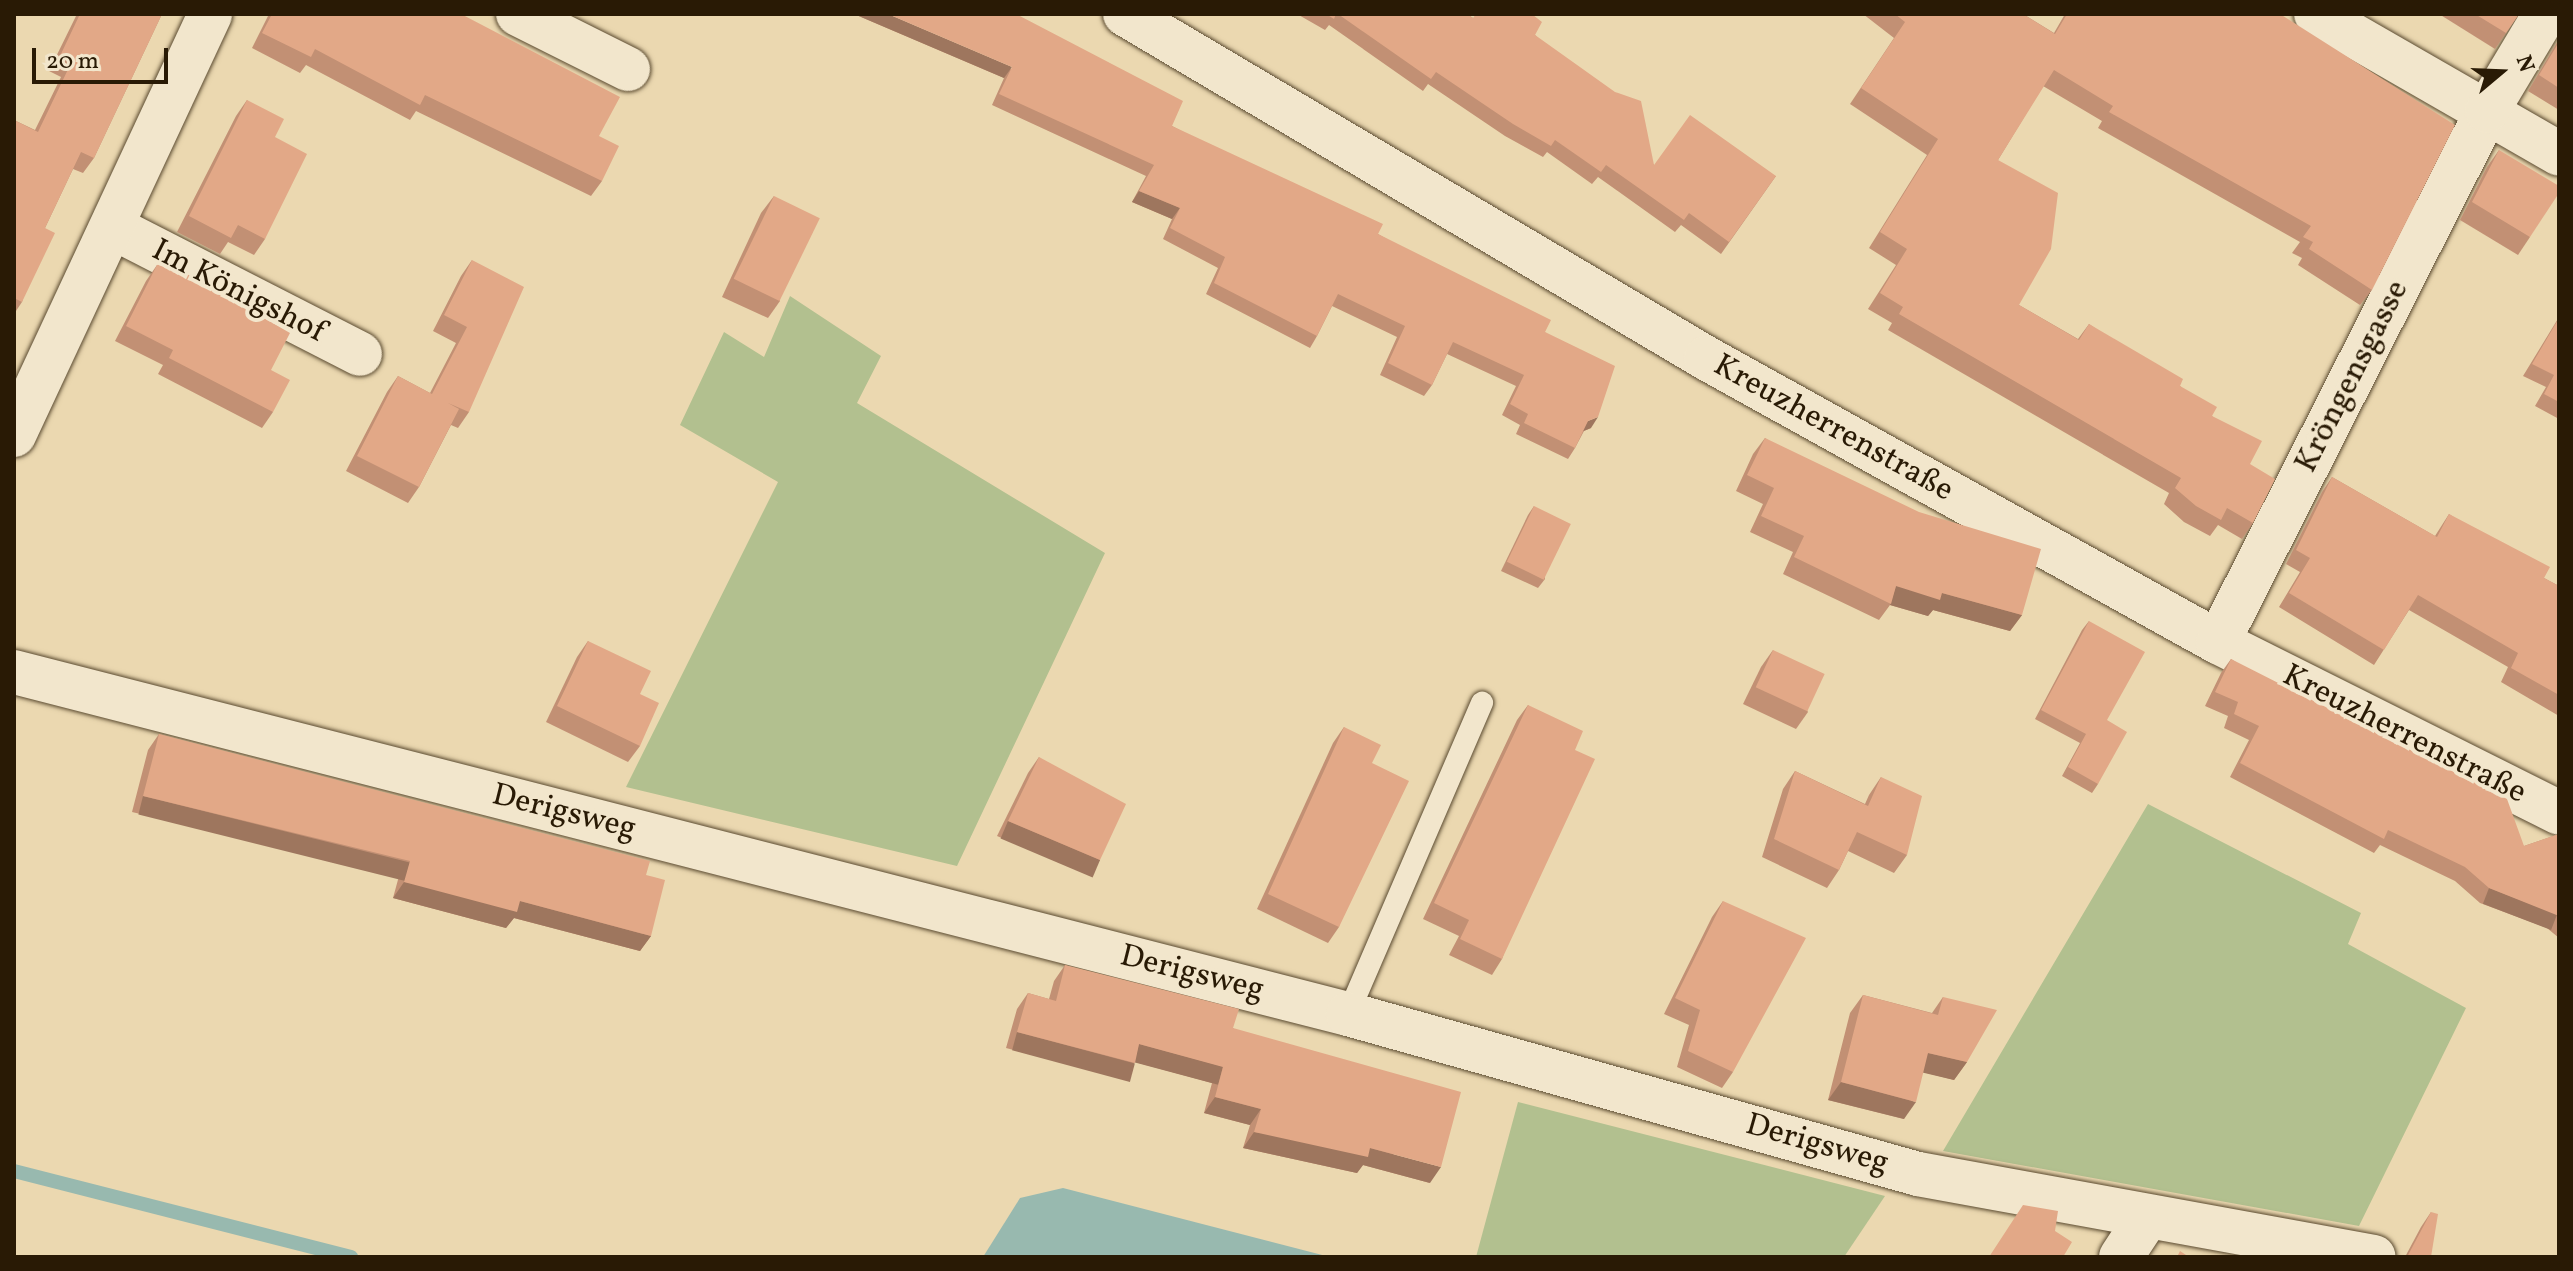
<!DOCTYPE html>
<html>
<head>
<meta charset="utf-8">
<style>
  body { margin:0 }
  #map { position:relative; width:2573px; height:1271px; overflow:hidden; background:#ebd8b0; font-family:Vollkorn,serif }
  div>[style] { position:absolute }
  .green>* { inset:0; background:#b2c08f }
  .water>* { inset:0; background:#98b9af }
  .stream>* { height:14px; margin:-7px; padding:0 7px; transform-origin:7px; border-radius:7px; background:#98b9af }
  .roads { filter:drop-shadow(0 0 2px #5a4a30) drop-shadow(0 0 2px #5a4a30) }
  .lane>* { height:22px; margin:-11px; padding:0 11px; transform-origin:11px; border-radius:11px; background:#f2e6cc }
  .street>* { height:44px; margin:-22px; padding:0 22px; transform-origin:22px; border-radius:22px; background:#f2e6cc }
  .wall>* { inset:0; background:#c29074 }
  .shaded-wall>* { inset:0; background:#9e765e; transform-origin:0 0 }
  .building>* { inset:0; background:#e2a887; transform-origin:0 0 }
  span { translate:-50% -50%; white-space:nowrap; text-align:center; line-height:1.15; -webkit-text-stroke:8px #f2e6cc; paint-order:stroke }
  .street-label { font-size:32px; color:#291a05 }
  .frame { position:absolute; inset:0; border:16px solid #291a05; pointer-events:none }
  .north { position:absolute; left:2461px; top:32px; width:80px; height:80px; -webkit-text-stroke:6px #f2e6cc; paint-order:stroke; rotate:71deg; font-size:22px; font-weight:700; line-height:32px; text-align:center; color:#291a05 }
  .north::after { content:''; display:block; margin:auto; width:28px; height:36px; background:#291a05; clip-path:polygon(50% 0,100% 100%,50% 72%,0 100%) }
  .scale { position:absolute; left:32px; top:48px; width:136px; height:36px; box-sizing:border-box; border:4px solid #291a05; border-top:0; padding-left:10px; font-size:24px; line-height:28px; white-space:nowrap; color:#291a05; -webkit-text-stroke:6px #f2e6cc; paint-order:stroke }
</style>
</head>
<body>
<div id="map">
  <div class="green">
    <i style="clip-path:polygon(790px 296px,881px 356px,857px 403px,1105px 553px,957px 866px,626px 787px,778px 482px,680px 425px,724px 332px,764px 357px)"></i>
    <i style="clip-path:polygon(2148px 804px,2361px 913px,2348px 944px,2466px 1008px,2359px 1226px,1943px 1151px)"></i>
    <i style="clip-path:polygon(1518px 1102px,1885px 1196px,1844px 1257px,1476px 1257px)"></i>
  </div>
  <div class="water">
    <i style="clip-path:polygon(1063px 1188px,1330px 1257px,983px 1257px,1020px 1198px)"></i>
  </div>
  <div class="stream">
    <i style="left:14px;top:1171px;width:348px;rotate:14.3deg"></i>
  </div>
  <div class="roads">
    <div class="lane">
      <i style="left:1348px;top:1014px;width:339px;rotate:-66.7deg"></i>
    </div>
    <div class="street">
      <i style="left:518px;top:14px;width:123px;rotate:26.6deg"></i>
      <i style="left:1125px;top:14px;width:675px;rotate:30.63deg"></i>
      <i style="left:1706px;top:358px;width:585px;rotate:29.02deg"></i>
      <i style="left:2218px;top:642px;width:381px;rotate:26.6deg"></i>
      <i style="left:2316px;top:14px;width:280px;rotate:29.9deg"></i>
      <i style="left:116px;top:229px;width:274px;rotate:27.1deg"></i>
      <i style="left:14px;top:435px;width:464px;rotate:-65deg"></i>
      <i style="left:2218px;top:642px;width:595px;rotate:-63.13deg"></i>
      <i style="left:2487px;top:111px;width:113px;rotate:-59.1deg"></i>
      <i style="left:14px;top:672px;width:1377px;rotate:14.38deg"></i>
      <i style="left:1348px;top:1014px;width:592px;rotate:15.68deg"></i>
      <i style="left:1918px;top:1174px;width:463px;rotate:10.3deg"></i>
      <i style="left:2121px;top:1257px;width:45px;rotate:-56.7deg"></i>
    </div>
  </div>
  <div class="wall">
    <i style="clip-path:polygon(77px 14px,162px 14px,94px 158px,83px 173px,73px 169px,45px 228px,22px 302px,14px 314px,14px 120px,35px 130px,61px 77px,49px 71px)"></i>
    <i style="clip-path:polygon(269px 14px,461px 14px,599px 136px,602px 181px,591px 196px,416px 111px,410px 120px,306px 65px,300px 73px,252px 48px)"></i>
    <i style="clip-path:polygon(854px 14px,1172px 126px,1378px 234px,1545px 332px,1591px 428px,1584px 431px,1575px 448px,1568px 459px,1516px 434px,1520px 425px,1502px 415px,1516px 386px,1447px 354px,1432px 385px,1424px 396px,1380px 375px,1397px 337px,1332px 306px,1317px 336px,1310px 348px,1206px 294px,1218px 268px,1163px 239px,1172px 219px,1132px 202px,1146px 176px,992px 105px,1004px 78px)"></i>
    <i style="clip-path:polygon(1297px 14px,1467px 14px,1473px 18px,1533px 15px,1535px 35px,1654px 165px,1776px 176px,1721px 254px,1681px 225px,1675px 232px,1598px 177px,1592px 184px,1547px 152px,1543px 157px,1505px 136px,1428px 84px,1423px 91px,1329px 25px,1325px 30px)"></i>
    <i style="clip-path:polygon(1863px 14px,2023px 14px,2054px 33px,2065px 14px,2280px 14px,2372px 290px,2360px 305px,2298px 265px,2302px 258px,2292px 253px,2300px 242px,2098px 128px,2102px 121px,2043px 86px,1998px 160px,2019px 305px,2078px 339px,2089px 324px,2180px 386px,2212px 416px,2250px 464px,2253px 523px,2242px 539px,2218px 525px,2210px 536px,2184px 522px,2164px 504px,2169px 493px,1888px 330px,1892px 323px,1868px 309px,1896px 265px,1869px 248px,1927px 155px,1850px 104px,1894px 38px)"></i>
    <i style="clip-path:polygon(2439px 14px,2519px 14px,2495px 49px)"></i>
    <i style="clip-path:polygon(2559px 39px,2559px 110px,2528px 91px)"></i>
    <i style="clip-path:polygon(247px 100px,275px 137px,265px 239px,254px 255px,228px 242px,220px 254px,177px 232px,236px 116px)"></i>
    <i style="clip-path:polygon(2499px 150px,2530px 237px,2518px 255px,2460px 220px,2487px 167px)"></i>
    <i style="clip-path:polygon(774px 196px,780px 301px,768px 318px,722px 297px,761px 213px)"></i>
    <i style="clip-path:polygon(472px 260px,469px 412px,458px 428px,451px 425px,419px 487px,408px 503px,346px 471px,387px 392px,398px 376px,430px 393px,456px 343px,433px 331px,461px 276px)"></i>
    <i style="clip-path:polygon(157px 265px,271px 370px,273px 412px,262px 428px,158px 374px,163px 365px,115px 341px,146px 281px)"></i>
    <i style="clip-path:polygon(2559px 317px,2559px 419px,2535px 406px,2546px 387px,2523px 376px)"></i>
    <i style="clip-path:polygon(1765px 438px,2022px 615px,2010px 631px,1933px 610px,1928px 616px,1890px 605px,1879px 620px,1783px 574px,1793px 552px,1750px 532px,1763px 504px,1736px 491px,1753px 454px)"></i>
    <i style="clip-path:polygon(2332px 477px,2435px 536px,2449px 514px,2544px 578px,2559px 586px,2559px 716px,2501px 682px,2508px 667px,2409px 610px,2374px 665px,2279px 607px,2300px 572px,2286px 564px,2322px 492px)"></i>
    <i style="clip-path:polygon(1534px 506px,1545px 579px,1538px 588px,1501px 571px,1528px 515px)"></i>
    <i style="clip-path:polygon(2089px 621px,2107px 720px,2098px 784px,2092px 793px,2062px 776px,2080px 743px,2035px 719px,2082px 630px)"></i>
    <i style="clip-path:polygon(588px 641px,640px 694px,640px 746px,628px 762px,546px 722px,577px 657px)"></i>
    <i style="clip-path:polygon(1773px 650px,1808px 712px,1796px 729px,1743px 704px,1761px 667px)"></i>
    <i style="clip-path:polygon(2231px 659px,2524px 846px,2559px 834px,2559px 938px,2547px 928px,2480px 903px,2455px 881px,2380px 845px,2374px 853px,2230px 777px,2249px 740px,2224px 728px,2228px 716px,2205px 706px,2221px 673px)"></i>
    <i style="clip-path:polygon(1528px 705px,1575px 750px,1502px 959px,1492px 975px,1449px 955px,1459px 936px,1423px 919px,1517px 720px)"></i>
    <i style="clip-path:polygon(1344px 727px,1372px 763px,1339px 927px,1328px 943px,1257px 909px,1333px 743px)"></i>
    <i style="clip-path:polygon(159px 734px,646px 875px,651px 936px,640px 951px,514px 918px,506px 928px,393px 898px,399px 876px,132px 812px,148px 750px)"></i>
    <i style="clip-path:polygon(1039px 757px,1100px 860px,1089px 875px,997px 836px,1028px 773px)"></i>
    <i style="clip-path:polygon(1795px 771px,1865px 804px,1869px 795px,1881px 777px,1907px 855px,1894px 873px,1848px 851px,1839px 870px,1827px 888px,1762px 857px,1783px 789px)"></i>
    <i style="clip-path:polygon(1723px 901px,1733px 1072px,1722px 1088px,1677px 1067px,1689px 1025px,1664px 1014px,1712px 917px)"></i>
    <i style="clip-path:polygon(1065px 965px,1233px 1028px,1430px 1183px,1363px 1165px,1357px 1173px,1243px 1148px,1250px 1125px,1204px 1113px,1212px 1083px,1135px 1062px,1124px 1079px,1006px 1048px,1017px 1009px,1028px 993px,1049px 999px,1054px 981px)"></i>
    <i style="clip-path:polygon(1863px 995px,1932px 1013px,1943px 997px,1967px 1062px,1954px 1080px,1923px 1072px,1904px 1119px,1828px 1100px,1850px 1013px)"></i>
    <i style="clip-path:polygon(2431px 1212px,2431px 1257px,2405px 1257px,2421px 1227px)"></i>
  </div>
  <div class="shaded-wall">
    <i style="clip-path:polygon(854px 14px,888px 14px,1012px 67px,1004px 78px)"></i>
    <i style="clip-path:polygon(1139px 191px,1180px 208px,1172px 219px,1132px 202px)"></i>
    <i style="clip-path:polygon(1598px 417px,1591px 428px,1581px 432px,1588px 421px)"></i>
    <i style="clip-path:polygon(1896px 586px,1942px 593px,2022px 615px,2010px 631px,1933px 610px,1928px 616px,1890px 605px)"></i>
    <i style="left:143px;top:796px;width:275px;height:19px;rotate:14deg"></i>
    <i style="left:1008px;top:821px;width:100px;height:19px;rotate:23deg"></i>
    <i style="clip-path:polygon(404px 882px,520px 901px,651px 936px,640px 951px,514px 918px,506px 928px,393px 898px)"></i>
    <i style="left:2489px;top:888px;width:73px;height:17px;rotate:21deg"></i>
    <i style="left:1017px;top:1032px;width:122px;height:19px;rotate:15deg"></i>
    <i style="left:1139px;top:1044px;width:87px;height:19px;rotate:15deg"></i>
    <i style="clip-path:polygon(1928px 1053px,1967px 1062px,1954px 1080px,1916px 1071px)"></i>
    <i style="clip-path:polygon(1841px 1082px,1916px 1102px,1904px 1119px,1828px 1100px)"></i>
    <i style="clip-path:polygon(1215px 1097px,1261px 1109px,1250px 1125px,1204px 1113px)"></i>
    <i style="clip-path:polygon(1254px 1132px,1370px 1148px,1441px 1167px,1430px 1183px,1363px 1165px,1357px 1173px,1243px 1148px)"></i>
  </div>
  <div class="building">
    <i style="clip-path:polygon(80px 14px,162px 14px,94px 158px,81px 152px,45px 228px,55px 233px,22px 302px,14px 298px,14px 120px,38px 132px,72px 61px,60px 56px)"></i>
    <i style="clip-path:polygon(272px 14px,461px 14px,620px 97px,599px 136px,619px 146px,602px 181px,425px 95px,420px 105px,315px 49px,311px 57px,262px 33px)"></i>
    <i style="clip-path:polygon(888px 14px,1016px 14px,1183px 101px,1172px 126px,1383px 224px,1378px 234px,1551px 320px,1545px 332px,1615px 366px,1598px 417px,1588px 421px,1575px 448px,1524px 423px,1528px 414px,1510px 404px,1524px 375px,1453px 342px,1432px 385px,1388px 363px,1405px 326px,1338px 294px,1317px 336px,1214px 283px,1225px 257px,1170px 228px,1180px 208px,1139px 191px,1154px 165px,999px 94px,1012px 67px)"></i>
    <i style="clip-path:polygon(1326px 14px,1336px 14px,1334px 19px)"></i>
    <i style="clip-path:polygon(1338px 14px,1467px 14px,1473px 18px,1476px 14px,1534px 14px,1533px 15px,1542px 22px,1535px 35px,1615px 92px,1641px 101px,1654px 165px,1690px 115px,1776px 176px,1729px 242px,1689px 213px,1684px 220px,1606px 165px,1601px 172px,1555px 140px,1551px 146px,1513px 124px,1436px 72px,1431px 79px)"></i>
    <i style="clip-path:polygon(1895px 14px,2023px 14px,2055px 34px,2067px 14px,2280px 14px,2455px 125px,2372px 290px,2309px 249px,2313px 242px,2303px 237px,2311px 226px,2109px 112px,2113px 106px,2054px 70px,1998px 160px,2058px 193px,2051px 249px,2019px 305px,2079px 340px,2089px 324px,2183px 379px,2180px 386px,2217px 407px,2212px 416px,2262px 441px,2250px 464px,2275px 479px,2253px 523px,2227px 508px,2221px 520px,2196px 506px,2175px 488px,2181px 478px,1899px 314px,1903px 307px,1880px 293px,1907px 249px,1880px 232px,1938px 139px,1861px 88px,1905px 22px)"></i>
    <i style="clip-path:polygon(2475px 14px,2519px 14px,2506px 33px)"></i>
    <i style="clip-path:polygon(2559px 42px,2559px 88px,2539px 75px)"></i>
    <i style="clip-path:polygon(247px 100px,284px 119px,275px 137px,307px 154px,265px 239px,238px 225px,231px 238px,189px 216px)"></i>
    <i style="clip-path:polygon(2499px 150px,2559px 186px,2559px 193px,2530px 237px,2472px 202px)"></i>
    <i style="left:774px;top:196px;width:51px;height:92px;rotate:26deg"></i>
    <i style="clip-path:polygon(472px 260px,524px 287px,469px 412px,448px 403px,459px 409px,419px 487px,357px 456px,398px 376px,432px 394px,467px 327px,444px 315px)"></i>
    <i style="clip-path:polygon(166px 262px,290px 333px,271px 370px,290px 380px,273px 412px,169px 358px,173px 350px,126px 326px,157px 265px)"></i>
    <i style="clip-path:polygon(2559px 318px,2559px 402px,2544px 394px,2554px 375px,2532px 364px)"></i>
    <i style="clip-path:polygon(1765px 438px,1919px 512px,2041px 549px,2022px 615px,1942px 593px,1940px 600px,1896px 586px,1891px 604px,1794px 557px,1804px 536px,1761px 516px,1774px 488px,1747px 475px)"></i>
    <i style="clip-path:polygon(2332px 477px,2437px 537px,2449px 514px,2550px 567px,2544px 578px,2559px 586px,2559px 695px,2511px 668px,2518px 653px,2418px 595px,2384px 650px,2289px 593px,2310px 558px,2296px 550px)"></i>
    <i style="left:1534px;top:506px;width:41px;height:62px;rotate:26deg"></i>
    <i style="clip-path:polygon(2089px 621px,2145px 652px,2107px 720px,2127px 732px,2098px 784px,2068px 767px,2086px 734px,2041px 710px)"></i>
    <i style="clip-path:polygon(588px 641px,651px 671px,640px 694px,659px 703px,640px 746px,557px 706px)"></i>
    <i style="left:1773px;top:650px;width:57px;height:41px;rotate:25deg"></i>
    <i style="clip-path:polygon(2231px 659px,2507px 799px,2524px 846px,2559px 834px,2559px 916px,2489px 888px,2465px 867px,2388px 830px,2384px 839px,2240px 763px,2259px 726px,2234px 714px,2238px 702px,2215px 692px)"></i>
    <i style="clip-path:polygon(1528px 705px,1583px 731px,1575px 750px,1595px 759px,1502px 959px,1460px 939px,1469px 920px,1434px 903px)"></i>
    <i style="clip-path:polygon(1344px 727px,1381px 745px,1372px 763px,1409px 781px,1339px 927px,1268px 894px)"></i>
    <i style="clip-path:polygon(159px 734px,650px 861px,646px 875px,665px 880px,651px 936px,520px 901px,517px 912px,404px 882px,410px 861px,143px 796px)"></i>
    <i style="clip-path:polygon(1039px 757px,1126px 804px,1100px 860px,1008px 821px)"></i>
    <i style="clip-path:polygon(1795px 771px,1868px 806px,1881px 777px,1922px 796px,1907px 855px,1857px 832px,1839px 870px,1774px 839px)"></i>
    <i style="clip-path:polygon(1723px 901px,1806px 938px,1733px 1072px,1688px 1051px,1700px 1010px,1675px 998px)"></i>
    <i style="clip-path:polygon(1065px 965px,1239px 1009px,1233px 1028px,1461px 1092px,1441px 1167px,1370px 1148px,1368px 1157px,1254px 1132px,1261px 1109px,1215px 1097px,1223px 1067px,1139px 1044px,1135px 1063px,1017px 1032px,1028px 993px,1056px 1001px)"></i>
    <i style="clip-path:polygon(1863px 995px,1938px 1015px,1943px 997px,1997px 1010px,1967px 1062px,1928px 1053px,1916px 1102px,1841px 1082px)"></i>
    <i style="clip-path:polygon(2023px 1205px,2058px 1211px,2055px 1231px,2072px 1242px,2063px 1257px,1989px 1257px)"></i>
    <i style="clip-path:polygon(2431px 1212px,2438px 1214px,2431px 1257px,2407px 1257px)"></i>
    <i style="clip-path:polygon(2180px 1251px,2189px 1257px,2177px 1257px)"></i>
  </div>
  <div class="street-label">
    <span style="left:238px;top:292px;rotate:27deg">Im Königshof</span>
    <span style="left:2353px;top:377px;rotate:-63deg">Kröngensgasse</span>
    <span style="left:1833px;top:429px;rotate:29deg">Kreuzherrenstraße</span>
    <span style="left:2404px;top:735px;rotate:27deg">Kreuzherrenstraße</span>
    <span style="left:564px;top:813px;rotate:14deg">Derigsweg</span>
    <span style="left:1192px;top:974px;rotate:14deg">Derigsweg</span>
    <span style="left:1817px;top:1145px;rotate:16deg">Derigsweg</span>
  </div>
  <div class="frame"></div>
  <div class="north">N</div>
  <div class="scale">20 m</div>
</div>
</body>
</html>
